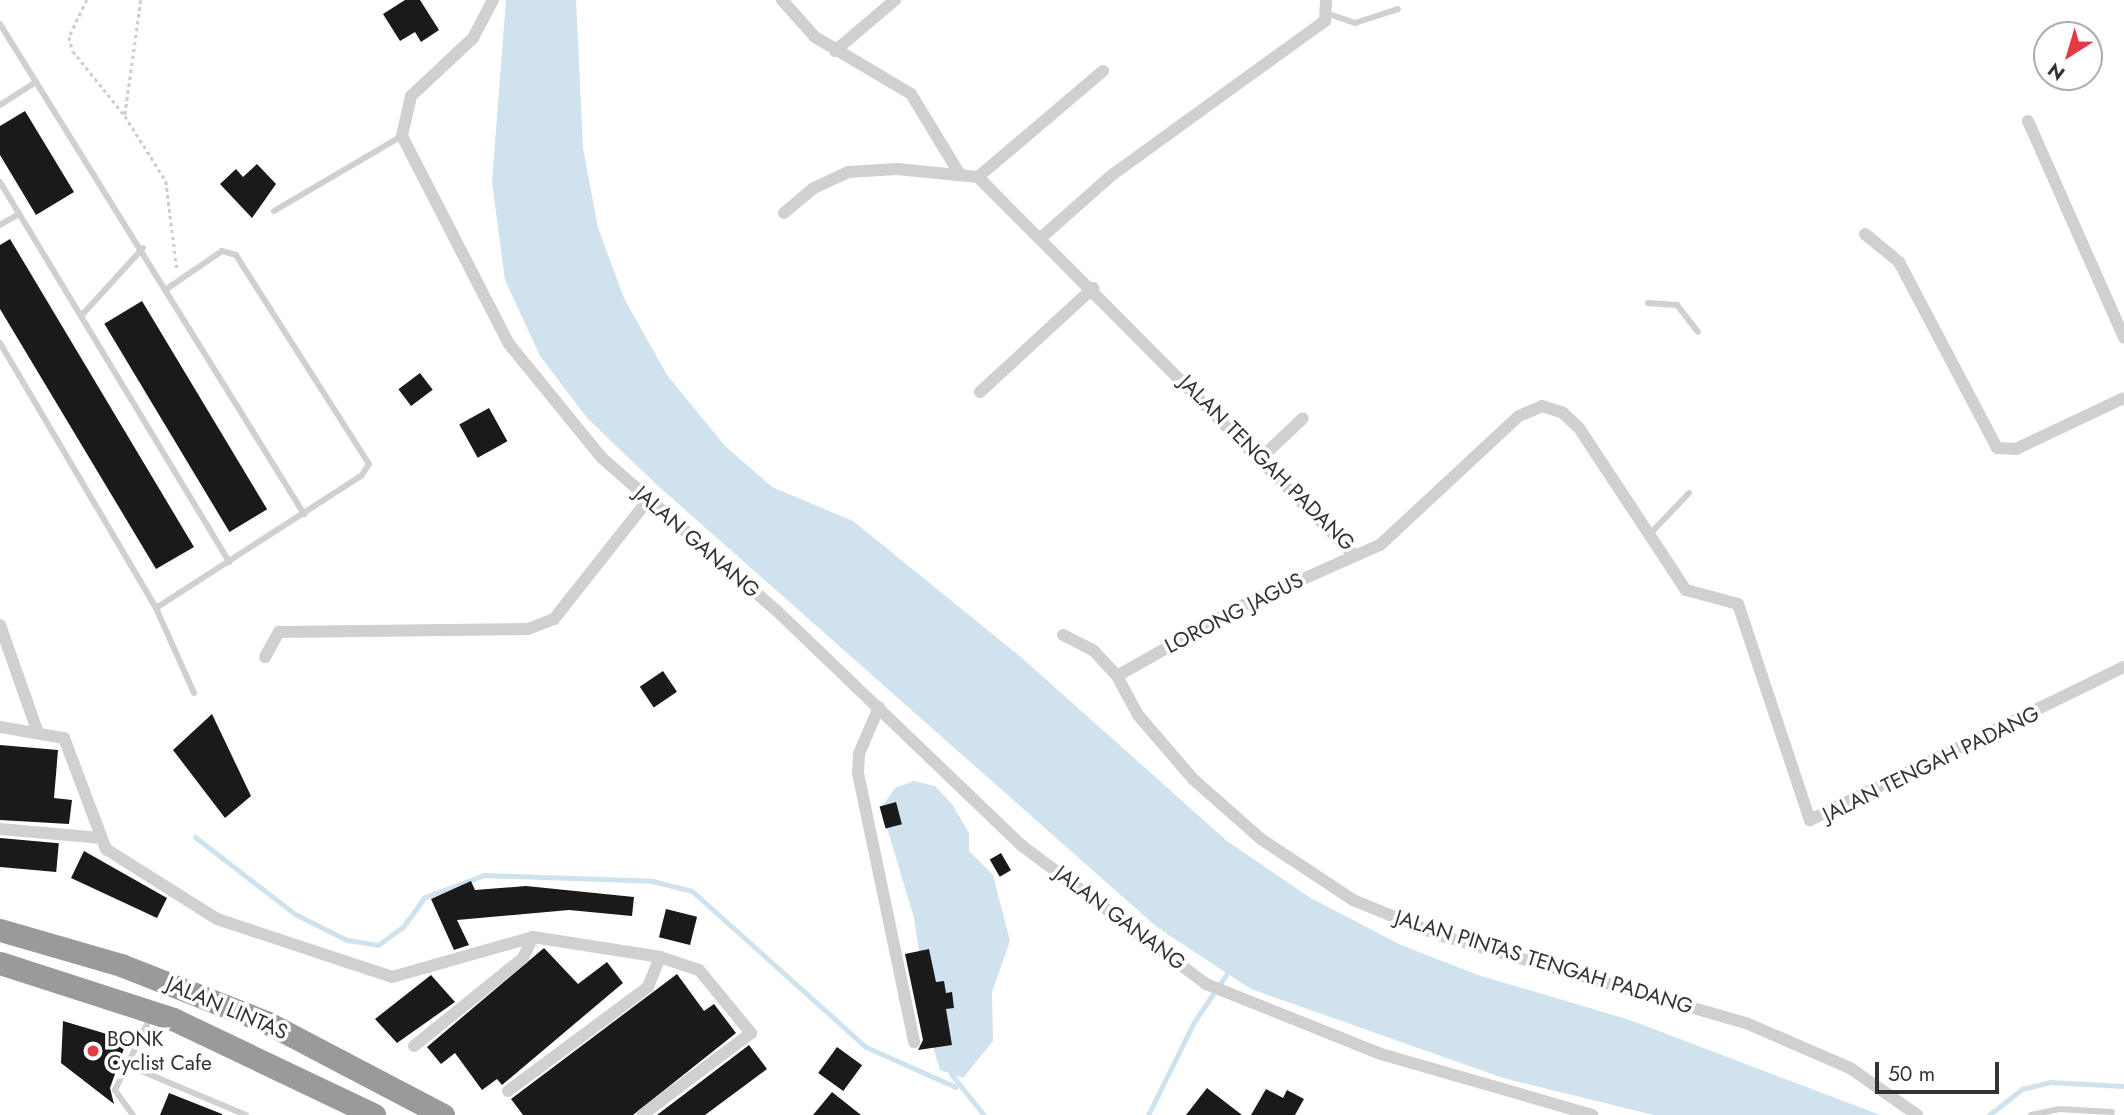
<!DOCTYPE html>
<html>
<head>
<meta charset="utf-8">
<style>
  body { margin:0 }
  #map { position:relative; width:2124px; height:1115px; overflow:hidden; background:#fff; font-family:Jost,sans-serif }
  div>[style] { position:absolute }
  .water>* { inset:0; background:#cfe2ee }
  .stream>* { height:5px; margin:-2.5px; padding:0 2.5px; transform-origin:2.5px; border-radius:2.5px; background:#cfe2ee }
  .building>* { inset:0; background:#1a1a1a; transform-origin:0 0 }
  .path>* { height:2.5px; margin-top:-1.25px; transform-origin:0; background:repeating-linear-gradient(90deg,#cdcdcd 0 3.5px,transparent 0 7px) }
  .lane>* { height:6px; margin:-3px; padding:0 3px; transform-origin:3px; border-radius:3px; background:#d0d0d0 }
  .street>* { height:12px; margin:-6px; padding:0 6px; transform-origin:6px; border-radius:6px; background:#d0d0d0 }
  .highway>* { height:23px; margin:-11.5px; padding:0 11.5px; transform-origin:11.5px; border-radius:11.5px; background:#9a9a9a }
  .dots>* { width:19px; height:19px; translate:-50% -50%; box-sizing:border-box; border:4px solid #fff; border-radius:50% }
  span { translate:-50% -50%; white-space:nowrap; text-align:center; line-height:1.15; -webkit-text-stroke:7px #fff; paint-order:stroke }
  .street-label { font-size:21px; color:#333 }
  .poi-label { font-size:21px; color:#333 }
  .left { translate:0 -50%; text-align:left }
  .north { position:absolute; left:2033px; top:21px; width:70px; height:70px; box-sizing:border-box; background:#fff; border:2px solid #adadad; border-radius:50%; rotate:217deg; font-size:19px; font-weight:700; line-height:28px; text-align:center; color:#333 }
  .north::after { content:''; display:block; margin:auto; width:24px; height:32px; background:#e63946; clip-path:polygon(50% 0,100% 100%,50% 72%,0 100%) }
  .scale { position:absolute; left:1875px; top:1062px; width:124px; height:32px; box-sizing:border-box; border:4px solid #333; border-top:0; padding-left:9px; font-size:21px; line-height:24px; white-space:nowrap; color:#333; -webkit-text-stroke:5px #fff; paint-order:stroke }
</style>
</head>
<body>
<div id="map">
  <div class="water">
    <i style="clip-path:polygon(506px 0,576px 0,583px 148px,598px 228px,624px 298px,667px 375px,725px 446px,772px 487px,853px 521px,1022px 658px,1227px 841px,1309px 897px,1401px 945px,1478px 975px,1630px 1020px,1880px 1115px,1654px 1115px,1503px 1078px,1251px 989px,1158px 928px,657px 485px,588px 419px,540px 356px,505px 280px,492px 182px)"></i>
    <i style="clip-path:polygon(914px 781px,935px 786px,952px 804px,969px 833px,969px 851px,993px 875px,1010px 941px,992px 992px,993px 1041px,963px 1078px,940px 1070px,934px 1050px,914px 918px,881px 808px,895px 788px)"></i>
  </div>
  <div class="stream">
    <i style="left:195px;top:837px;width:126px;rotate:37.6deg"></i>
    <i style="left:295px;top:914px;width:58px;rotate:26.6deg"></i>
    <i style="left:347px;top:940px;width:31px;rotate:9deg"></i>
    <i style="left:378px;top:945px;width:31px;rotate:-36deg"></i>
    <i style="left:403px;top:927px;width:37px;rotate:-54deg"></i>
    <i style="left:425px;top:897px;width:63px;rotate:-20.4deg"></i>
    <i style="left:484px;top:875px;width:168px;rotate:2deg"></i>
    <i style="left:652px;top:881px;width:41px;rotate:14deg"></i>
    <i style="left:692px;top:891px;width:234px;rotate:41.9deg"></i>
    <i style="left:866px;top:1047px;width:98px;rotate:24deg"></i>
    <i style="left:951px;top:1074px;width:53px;rotate:51.2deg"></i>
    <i style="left:1148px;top:1115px;width:104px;rotate:-63.7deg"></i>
    <i style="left:1194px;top:1022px;width:57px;rotate:-55.8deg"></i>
    <i style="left:1989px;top:1115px;width:42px;rotate:-38.2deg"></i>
    <i style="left:2022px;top:1089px;width:29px;rotate:-14deg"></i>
    <i style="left:2050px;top:1082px;width:74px;rotate:3.1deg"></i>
  </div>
  <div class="building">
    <i style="clip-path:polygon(405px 0,420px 0,439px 30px,421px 42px,415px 32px,400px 41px,383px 14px)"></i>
    <i style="clip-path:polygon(25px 111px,74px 192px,36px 215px,0 155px,0 126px)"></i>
    <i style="clip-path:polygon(257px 164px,276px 184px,252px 218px,220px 184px,236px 169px,243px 177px)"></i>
    <i style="clip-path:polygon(10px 239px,194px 547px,156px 569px,0 309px,0 245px)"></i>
    <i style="left:142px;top:301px;width:243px;height:44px;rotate:59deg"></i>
    <i style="left:420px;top:373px;width:21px;height:27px;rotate:53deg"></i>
    <i style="left:489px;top:408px;width:38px;height:34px;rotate:61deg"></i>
    <i style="left:663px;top:671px;width:25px;height:28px;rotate:56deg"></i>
    <i style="clip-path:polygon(212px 714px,251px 796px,225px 818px,173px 750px)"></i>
    <i style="clip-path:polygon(0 745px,58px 750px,54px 798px,72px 800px,69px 824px,0 820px)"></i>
    <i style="left:896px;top:802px;width:23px;height:17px;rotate:75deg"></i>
    <i style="left:0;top:838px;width:59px;height:29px;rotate:5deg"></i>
    <i style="clip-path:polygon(84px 851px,167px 898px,157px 918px,71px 878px)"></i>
    <i style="left:1001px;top:853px;width:20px;height:13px;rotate:60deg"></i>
    <i style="clip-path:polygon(471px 881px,475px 890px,526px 886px,634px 897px,632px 916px,569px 910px,457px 920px,469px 945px,454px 950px,431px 899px)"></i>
    <i style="left:666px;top:909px;width:32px;height:29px;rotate:14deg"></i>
    <i style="clip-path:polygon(544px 948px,578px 984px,607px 962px,623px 983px,502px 1085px,497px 1079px,482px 1090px,455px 1053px,441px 1064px,427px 1047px)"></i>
    <i style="clip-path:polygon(929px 949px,936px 982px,944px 981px,946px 993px,952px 992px,954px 1008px,946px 1009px,952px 1045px,918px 1050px,923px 1040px,905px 954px)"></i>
    <i style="clip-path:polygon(677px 974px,704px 1011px,714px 1004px,736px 1033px,633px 1115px,523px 1115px,511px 1099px)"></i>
    <i style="clip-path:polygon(431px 975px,455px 1002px,397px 1043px,375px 1019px)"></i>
    <i style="clip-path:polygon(63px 1021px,127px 1040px,110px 1088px,114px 1104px,61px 1063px)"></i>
    <i style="clip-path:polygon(749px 1045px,767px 1069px,705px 1115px,657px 1115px)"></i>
    <i style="left:837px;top:1047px;width:31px;height:32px;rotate:36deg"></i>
    <i style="clip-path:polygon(1207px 1088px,1242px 1115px,1186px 1115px)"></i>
    <i style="clip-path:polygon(1266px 1089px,1283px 1098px,1287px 1090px,1304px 1099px,1295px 1115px,1251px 1115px)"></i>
    <i style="clip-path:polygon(832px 1092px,861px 1115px,813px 1115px)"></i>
    <i style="clip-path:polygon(169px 1093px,222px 1114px,222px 1115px,160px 1115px)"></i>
  </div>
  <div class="path">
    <i style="left:87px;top:0;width:41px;rotate:115.9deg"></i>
    <i style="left:69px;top:37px;width:15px;rotate:74deg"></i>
    <i style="left:73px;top:51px;width:83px;rotate:51.3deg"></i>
    <i style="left:141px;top:0;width:117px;rotate:97.9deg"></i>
    <i style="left:125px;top:116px;width:77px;rotate:57.8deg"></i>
    <i style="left:166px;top:181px;width:89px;rotate:82.9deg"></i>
  </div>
  <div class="lane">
    <i style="left:1329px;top:14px;width:28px;rotate:19deg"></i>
    <i style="left:1355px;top:23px;width:45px;rotate:-18deg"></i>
    <i style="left:0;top:24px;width:577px;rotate:58.18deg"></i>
    <i style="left:0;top:105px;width:43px;rotate:-32.6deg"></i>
    <i style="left:0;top:182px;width:444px;rotate:58.9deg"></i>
    <i style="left:274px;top:211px;width:148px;rotate:-30.4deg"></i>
    <i style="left:0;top:225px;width:22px;rotate:-30deg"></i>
    <i style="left:1648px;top:303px;width:29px;rotate:4deg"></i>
    <i style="left:1677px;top:305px;width:34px;rotate:52deg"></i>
    <i style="left:81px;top:316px;width:92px;rotate:-47.6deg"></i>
    <i style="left:0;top:343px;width:308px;rotate:59.5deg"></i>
    <i style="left:156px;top:608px;width:93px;rotate:65.9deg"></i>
    <i style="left:1649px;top:535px;width:58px;rotate:-46.4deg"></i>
    <i style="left:156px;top:608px;width:245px;rotate:-32.8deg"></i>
    <i style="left:362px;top:475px;width:13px;rotate:-58deg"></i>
    <i style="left:369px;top:464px;width:248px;rotate:-122.5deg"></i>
    <i style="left:236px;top:255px;width:15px;rotate:-164deg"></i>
    <i style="left:222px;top:251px;width:65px;rotate:145.6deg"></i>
    <i style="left:127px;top:1065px;width:55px;rotate:-63.9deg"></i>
    <i style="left:133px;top:1115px;width:31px;rotate:-126deg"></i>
    <i style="left:115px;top:1090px;width:28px;rotate:-64deg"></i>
    <i style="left:127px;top:1065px;width:129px;rotate:22.8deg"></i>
    <i style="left:2031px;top:1115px;width:29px;rotate:-12deg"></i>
    <i style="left:2059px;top:1109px;width:53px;rotate:3.2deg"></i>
  </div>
  <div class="street">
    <i style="left:493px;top:0;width:43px;rotate:117.8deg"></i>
    <i style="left:473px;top:38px;width:85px;rotate:136.9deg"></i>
    <i style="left:411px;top:96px;width:41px;rotate:102.7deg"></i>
    <i style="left:402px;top:136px;width:234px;rotate:62.8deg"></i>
    <i style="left:509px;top:344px;width:147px;rotate:50.8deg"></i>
    <i style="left:602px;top:458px;width:232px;rotate:41.2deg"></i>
    <i style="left:777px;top:611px;width:338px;rotate:43.8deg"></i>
    <i style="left:1021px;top:845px;width:231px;rotate:36.9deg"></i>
    <i style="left:1206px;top:984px;width:188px;rotate:21.8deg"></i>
    <i style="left:1381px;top:1054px;width:220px;rotate:16.1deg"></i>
    <i style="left:782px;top:0;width:50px;rotate:48.3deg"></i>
    <i style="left:815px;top:37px;width:112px;rotate:30.7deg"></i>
    <i style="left:911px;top:94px;width:92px;rotate:58.7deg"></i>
    <i style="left:835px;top:51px;width:79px;rotate:-40.4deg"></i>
    <i style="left:2028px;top:121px;width:237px;rotate:66.1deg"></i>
    <i style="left:978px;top:177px;width:164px;rotate:-40.3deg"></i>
    <i style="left:784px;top:213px;width:39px;rotate:-40deg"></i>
    <i style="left:814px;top:188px;width:38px;rotate:-25deg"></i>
    <i style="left:848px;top:172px;width:49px;rotate:-3.5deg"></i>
    <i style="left:897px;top:169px;width:81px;rotate:5.6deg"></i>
    <i style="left:978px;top:177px;width:533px;rotate:45.15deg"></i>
    <i style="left:1865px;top:234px;width:44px;rotate:39.5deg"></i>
    <i style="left:1899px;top:262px;width:210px;rotate:62.2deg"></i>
    <i style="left:1997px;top:448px;width:19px;rotate:3deg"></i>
    <i style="left:2016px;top:449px;width:119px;rotate:-25.3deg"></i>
    <i style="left:1043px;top:236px;width:92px;rotate:-41.5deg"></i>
    <i style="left:1112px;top:175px;width:263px;rotate:-35.9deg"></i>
    <i style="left:1325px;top:21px;width:21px;rotate:-87deg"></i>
    <i style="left:980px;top:392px;width:154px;rotate:-42.6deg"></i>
    <i style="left:1260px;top:459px;width:59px;rotate:-43.6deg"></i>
    <i style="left:0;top:625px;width:114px;rotate:70.6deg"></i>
    <i style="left:1063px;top:635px;width:34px;rotate:27deg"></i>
    <i style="left:1093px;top:650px;width:35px;rotate:47deg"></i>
    <i style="left:265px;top:657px;width:29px;rotate:-61deg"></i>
    <i style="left:279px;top:632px;width:249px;rotate:-0.7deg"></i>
    <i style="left:528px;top:629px;width:28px;rotate:-21deg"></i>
    <i style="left:554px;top:619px;width:152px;rotate:-51.7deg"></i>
    <i style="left:1117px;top:676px;width:138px;rotate:-29.5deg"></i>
    <i style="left:1237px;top:608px;width:156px;rotate:-23.8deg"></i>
    <i style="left:1380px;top:545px;width:190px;rotate:-42.9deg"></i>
    <i style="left:1519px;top:416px;width:25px;rotate:-23deg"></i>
    <i style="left:1542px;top:406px;width:22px;rotate:18deg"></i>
    <i style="left:1563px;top:413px;width:22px;rotate:43deg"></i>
    <i style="left:1579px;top:428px;width:194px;rotate:56.6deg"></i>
    <i style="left:1686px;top:590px;width:54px;rotate:15.1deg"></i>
    <i style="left:1738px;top:604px;width:228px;rotate:71.6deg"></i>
    <i style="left:1810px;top:820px;width:349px;rotate:-26deg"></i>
    <i style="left:1117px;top:676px;width:44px;rotate:61.7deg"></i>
    <i style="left:1138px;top:715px;width:84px;rotate:49.3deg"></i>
    <i style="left:1193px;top:779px;width:91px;rotate:41.4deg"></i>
    <i style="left:1261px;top:839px;width:110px;rotate:33.5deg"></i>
    <i style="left:1353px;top:900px;width:93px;rotate:22.1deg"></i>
    <i style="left:1439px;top:935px;width:319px;rotate:16deg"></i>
    <i style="left:1746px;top:1023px;width:113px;rotate:23.4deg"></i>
    <i style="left:1850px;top:1068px;width:82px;rotate:35deg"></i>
    <i style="left:879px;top:707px;width:51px;rotate:113.1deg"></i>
    <i style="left:859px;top:754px;width:19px;rotate:93deg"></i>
    <i style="left:858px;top:773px;width:275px;rotate:78.2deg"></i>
    <i style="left:0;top:727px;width:65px;rotate:9.8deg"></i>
    <i style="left:64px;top:738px;width:119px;rotate:69.3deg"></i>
    <i style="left:106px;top:849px;width:131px;rotate:32.2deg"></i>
    <i style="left:217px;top:919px;width:184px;rotate:18.3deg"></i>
    <i style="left:392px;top:977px;width:147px;rotate:-15.8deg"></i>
    <i style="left:533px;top:937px;width:129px;rotate:8.9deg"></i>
    <i style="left:660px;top:957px;width:41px;rotate:18.4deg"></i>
    <i style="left:699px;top:970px;width:82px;rotate:50.5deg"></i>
    <i style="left:751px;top:1033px;width:136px;rotate:143deg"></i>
    <i style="left:0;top:829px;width:100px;rotate:5.1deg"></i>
    <i style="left:414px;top:1046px;width:140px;rotate:-38.9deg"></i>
    <i style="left:523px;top:958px;width:23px;rotate:-65deg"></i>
    <i style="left:508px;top:1091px;width:174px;rotate:-36.6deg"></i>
    <i style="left:648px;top:987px;width:32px;rotate:-68deg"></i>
  </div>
  <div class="highway">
    <i style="left:0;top:930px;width:126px;rotate:16.1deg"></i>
    <i style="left:121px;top:965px;width:156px;rotate:21.5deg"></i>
    <i style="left:266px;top:1022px;width:200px;rotate:27.7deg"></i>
    <i style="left:0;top:963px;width:182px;rotate:17.9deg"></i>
    <i style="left:173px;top:1019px;width:223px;rotate:25.5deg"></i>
  </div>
  <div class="dots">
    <i style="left:93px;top:1051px;background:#e63946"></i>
  </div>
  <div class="street-label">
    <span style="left:1267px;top:463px;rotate:45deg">JALAN TENGAH PADANG</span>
    <span style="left:697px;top:542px;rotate:41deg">JALAN GANANG</span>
    <span style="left:1234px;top:613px;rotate:-27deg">LORONG JAGUS</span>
    <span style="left:1931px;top:764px;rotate:-26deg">JALAN TENGAH PADANG</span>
    <span style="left:1120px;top:918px;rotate:37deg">JALAN GANANG</span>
    <span style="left:1544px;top:962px;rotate:17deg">JALAN PINTAS TENGAH PADANG</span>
    <span style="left:227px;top:1008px;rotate:23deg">JALAN LINTAS</span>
  </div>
  <div class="poi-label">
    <span class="left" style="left:107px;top:1051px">BONK<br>Cyclist Cafe</span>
  </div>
  <div class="north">N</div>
  <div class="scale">50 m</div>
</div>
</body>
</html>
